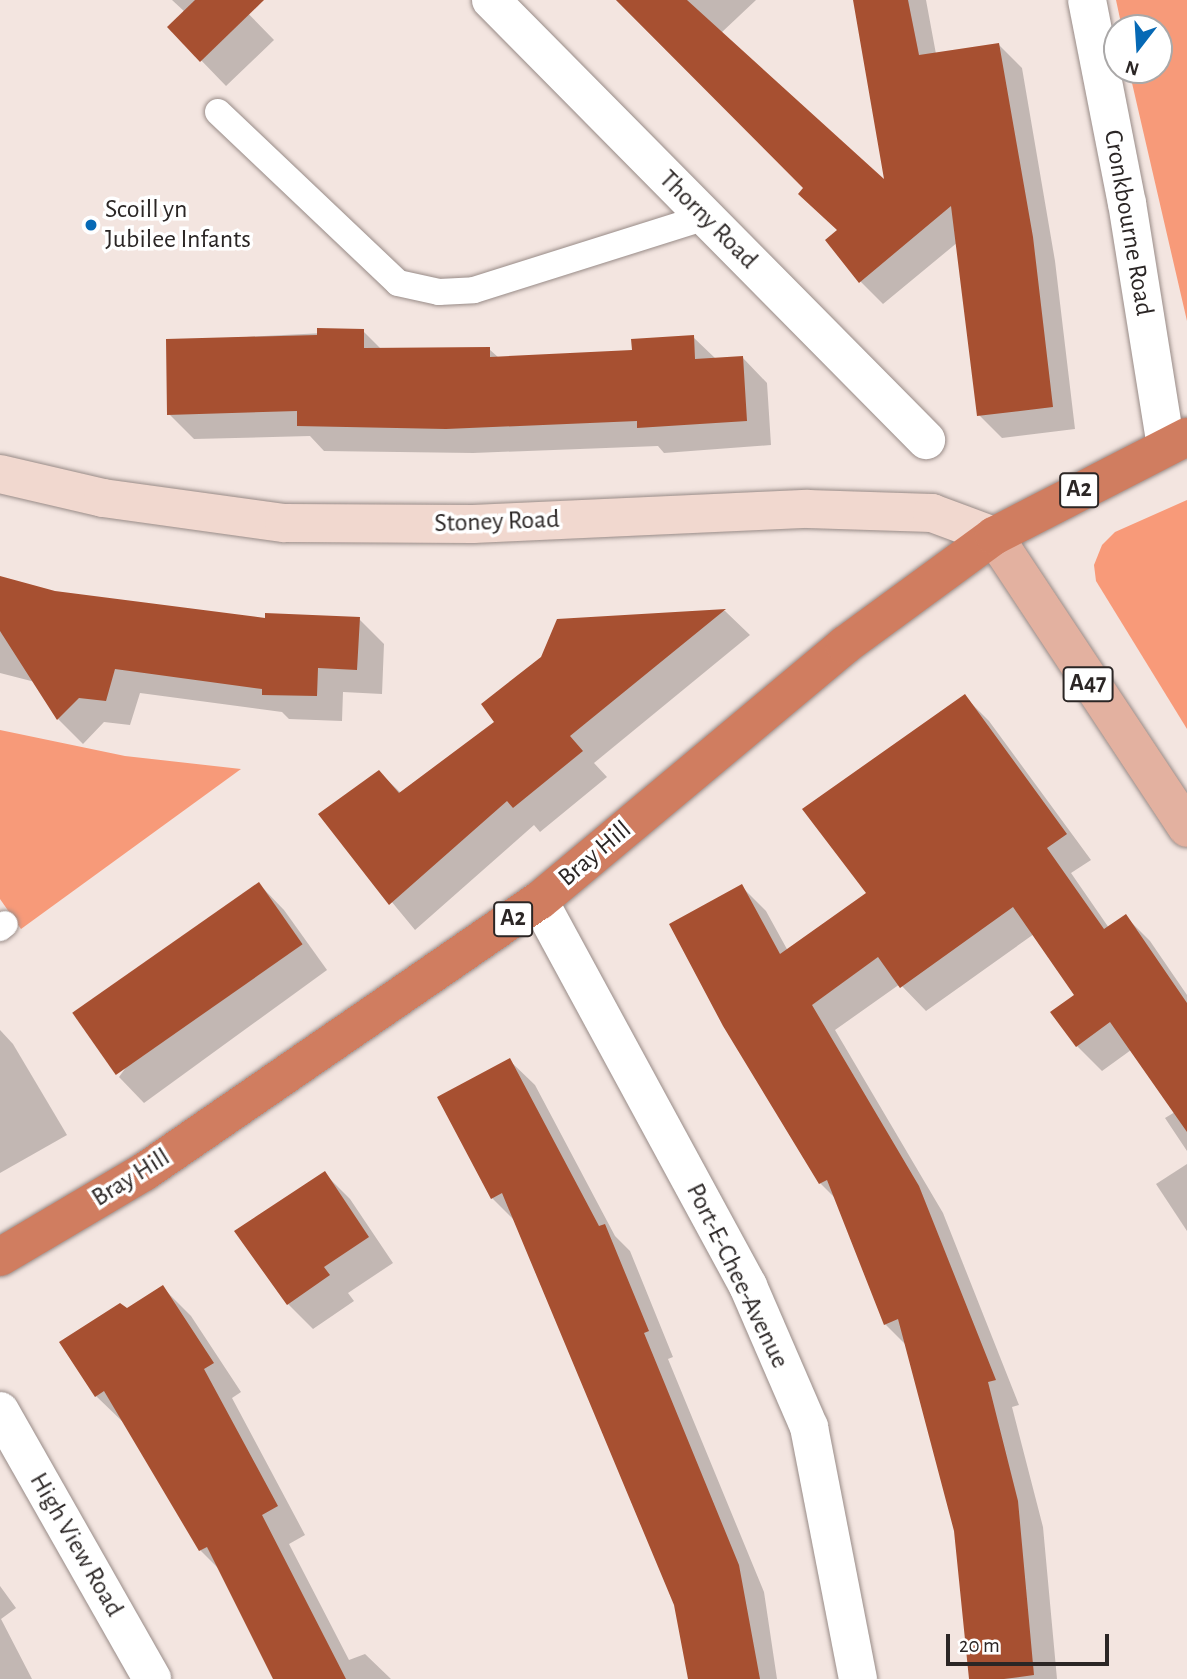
<!DOCTYPE html>
<html>
<head>
<meta charset="utf-8">
<style>
  body { margin:0 }
  #map { position:relative; width:1187px; height:1679px; overflow:hidden; background:#f3e5e0; font-family:"Alegreya Sans",sans-serif }
  div>[style] { position:absolute }
  .green>* { inset:0; background:#f79a79 }
  .forest>* { inset:0; background:#f89a79 }
  .shadow>* { inset:0; background:#0003 }
  .building>* { inset:0; background:#a75031; transform-origin:0 0 }
  .roads { filter:drop-shadow(0 0 2px #988b87) drop-shadow(0 0 2px #988b87) }
  .lane>* { height:26px; margin:-13px; padding:0 13px; transform-origin:13px; border-radius:13px; background:#fff }
  .street>* { height:38px; margin:-19px; padding:0 19px; transform-origin:19px; border-radius:19px; background:#fff }
  .secondary>* { height:38px; margin:-19px; padding:0 19px; transform-origin:19px; border-radius:19px; background:#f1d8cf }
  .primary>* { height:38px; margin:-19px; padding:0 19px; transform-origin:19px; border-radius:19px; background:#e3b1a0 }
  .highway>* { height:38px; margin:-19px; padding:0 19px; transform-origin:19px; border-radius:19px; background:#d07d60 }
  .dots>* { width:19px; height:19px; translate:-50% -50%; box-sizing:border-box; border:4px solid #fff; border-radius:50% }
  span { translate:-50% -50%; white-space:nowrap; text-align:center; line-height:1.15; -webkit-text-stroke:7px #fff; paint-order:stroke }
  .shield-label span { padding:2px 5px; background:#fff; border:2px solid; border-radius:5px; -webkit-text-stroke-width:0 }
  .shield-label { font-size:24px; color:#2b2625; font-weight:700 }
  .poi-label { font-size:26px; color:#2b2625 }
  .left { translate:0 -50%; text-align:left }
  .street-label { font-size:26px; color:#2b2625 }
  .north { position:absolute; left:1103px; top:14px; width:70px; height:70px; box-sizing:border-box; background:#fff; border:2px solid #aaa8a8; border-radius:50%; rotate:197deg; font-size:19px; font-weight:700; line-height:28px; text-align:center; color:#2b2625 }
  .north::after { content:''; display:block; margin:auto; width:24px; height:32px; background:#0669b5; clip-path:polygon(50% 0,100% 100%,50% 72%,0 100%) }
  .scale { position:absolute; left:946px; top:1634px; width:163px; height:32px; box-sizing:border-box; border:4px solid #2b2625; border-top:0; padding-left:9px; font-size:21px; line-height:24px; white-space:nowrap; color:#2b2625; -webkit-text-stroke:5px #fff; paint-order:stroke }
</style>
</head>
<body>
<div id="map">
  <div class="green">
    <i style="clip-path:polygon(1116px 0,1187px 0,1187px 321px,1129px 70px,1159px 70px,1159px 28px,1122px 28px)"></i>
    <i style="clip-path:polygon(0 730px,125px 756px,241px 769px,21px 929px,0 899px)"></i>
  </div>
  <div class="forest">
    <i style="clip-path:polygon(1187px 500px,1187px 729px,1096px 581px,1094px 565px,1102px 545px,1115px 532px)"></i>
  </div>
  <div class="shadow">
    <i style="clip-path:polygon(172px 0,235px 0,274px 40px,226px 86px,169px 27px,185px 12px)"></i>
    <i style="clip-path:polygon(616px 0,756px 0,721px 33px,886px 183px,854px 0,926px 0,936px 54px,999px 45px,1022px 68px,1055px 261px,1075px 429px,1002px 438px,979px 415px,958px 242px,883px 304px,860px 281px,839px 231px,805px 188px)"></i>
    <i style="clip-path:polygon(363px 331px,382px 350px,489px 349px,499px 358px,634px 352px,693px 337px,716px 359px,742px 357px,767px 383px,771px 445px,664px 453px,658px 446px,473px 453px,324px 451px,310px 436px,194px 439px,169px 414px,167px 341px)"></i>
    <i style="clip-path:polygon(0 578px,55px 593px,266px 620px,359px 619px,384px 644px,382px 694px,343px 692px,342px 721px,289px 719px,282px 712px,140px 693px,130px 725px,104px 722px,83px 744px,58px 719px,35px 682px,0 673px)"></i>
    <i style="clip-path:polygon(725px 611px,750px 635px,594px 763px,607px 777px,540px 832px,534px 825px,415px 930px,320px 815px,379px 772px,401px 793px,497px 722px,543px 658px,558px 621px)"></i>
    <i style="clip-path:polygon(964px 696px,989px 721px,1091px 860px,1071px 873px,1109px 928px,1125px 916px,1150px 941px,1187px 995px,1187px 1151px,1165px 1118px,1175px 1112px,1131px 1050px,1102px 1071px,1077px 1046px,1077px 995px,1034px 934px,926px 1011px,900px 984px,835px 1030px,943px 1213px,1019px 1405px,1012px 1407px,1043px 1527px,1057px 1679px,970px 1679px,956px 1531px,907px 1346px,885px 1324px,837px 1200px,820px 1183px,724px 1025px,741px 886px,766px 911px,788px 951px,869px 893px)"></i>
    <i style="clip-path:polygon(259px 884px,284px 910px,327px 970px,144px 1103px,119px 1077px)"></i>
    <i style="clip-path:polygon(0 1030px,13px 1044px,67px 1135px,0 1173px)"></i>
    <i style="clip-path:polygon(509px 1060px,535px 1085px,615px 1236px,630px 1251px,673px 1357px,668px 1359px,764px 1592px,777px 1679px,692px 1679px,676px 1605px,516px 1222px,492px 1198px)"></i>
    <i style="clip-path:polygon(1187px 1164px,1187px 1231px,1156px 1184px)"></i>
    <i style="clip-path:polygon(325px 1174px,350px 1199px,393px 1263px,348px 1293px,354px 1301px,313px 1329px,288px 1304px)"></i>
    <i style="clip-path:polygon(162px 1287px,191px 1316px,241px 1392px,232px 1398px,305px 1535px,289px 1544px,349px 1660px,365px 1654px,391px 1679px,275px 1679px,222px 1572px,200px 1550px,125px 1424px,96px 1396px,127px 1310px)"></i>
    <i style="clip-path:polygon(0 1586px,16px 1608px,1px 1619px,32px 1679px,0 1679px)"></i>
  </div>
  <div class="building">
    <i style="clip-path:polygon(195px 0,264px 0,200px 62px,167px 27px)"></i>
    <i style="clip-path:polygon(616px 0,687px 0,884px 179px,853px 0,908px 0,919px 55px,999px 43px,1033px 237px,1053px 407px,977px 416px,951px 206px,859px 283px,825px 240px,837px 230px,798px 194px,803px 188px)"></i>
    <i style="clip-path:polygon(317px 328px,364px 329px,364px 348px,490px 347px,490px 357px,632px 350px,631px 339px,694px 335px,695px 359px,743px 356px,747px 421px,637px 428px,637px 421px,446px 429px,297px 426px,297px 411px,167px 415px,166px 339px,317px 335px)"></i>
    <i style="clip-path:polygon(0 576px,55px 591px,265px 618px,265px 613px,360px 617px,357px 670px,318px 668px,317px 696px,262px 695px,262px 689px,115px 669px,106px 701px,79px 698px,57px 720px,0 631px)"></i>
    <i style="clip-path:polygon(726px 609px,570px 736px,583px 751px,513px 808px,507px 801px,389px 905px,318px 814px,379px 770px,399px 793px,494px 722px,481px 704px,541px 657px,557px 619px)"></i>
    <i style="clip-path:polygon(965px 694px,1067px 834px,1047px 848px,1104px 929px,1126px 914px,1187px 1003px,1187px 1132px,1110px 1022px,1076px 1047px,1050px 1012px,1074px 995px,1013px 907px,900px 988px,878px 957px,812px 1005px,919px 1186px,996px 1380px,988px 1382px,1018px 1501px,1034px 1675px,1004px 1679px,969px 1679px,954px 1531px,898px 1319px,884px 1325px,827px 1180px,819px 1184px,723px 1026px,669px 924px,742px 884px,780px 954px,866px 893px,802px 809px)"></i>
    <i style="left:259px;top:882px;width:76px;height:228px;rotate:55deg"></i>
    <i style="clip-path:polygon(510px 1058px,599px 1226px,605px 1224px,649px 1331px,644px 1333px,739px 1565px,760px 1679px,688px 1679px,674px 1605px,502px 1193px,491px 1199px,437px 1097px)"></i>
    <i style="clip-path:polygon(325px 1171px,369px 1237px,324px 1267px,330px 1275px,287px 1305px,234px 1231px)"></i>
    <i style="clip-path:polygon(163px 1285px,214px 1363px,204px 1369px,278px 1506px,262px 1515px,346px 1679px,273px 1679px,207px 1547px,199px 1551px,104px 1391px,95px 1397px,59px 1342px,120px 1303px,127px 1308px)"></i>
  </div>
  <div class="roads">
    <div class="lane">
      <i style="left:218px;top:112px;width:248px;rotate:43.5deg"></i>
      <i style="left:398px;top:283px;width:42px;rotate:12.4deg"></i>
      <i style="left:439px;top:292px;width:35px;rotate:-3deg"></i>
      <i style="left:474px;top:290px;width:242px;rotate:-17.5deg"></i>
      <i style="left:0;top:928px;width:6px;rotate:-39deg"></i>
    </div>
    <div class="street">
      <i style="left:491px;top:0;width:619px;rotate:45.33deg"></i>
      <i style="left:1087px;top:0;width:207px;rotate:78.9deg"></i>
      <i style="left:1127px;top:203px;width:246px;rotate:80.9deg"></i>
      <i style="left:539px;top:901px;width:438px;rotate:61.5deg"></i>
      <i style="left:748px;top:1286px;width:154px;rotate:66.6deg"></i>
      <i style="left:809px;top:1427px;width:257px;rotate:79deg"></i>
      <i style="left:0;top:1411px;width:308px;rotate:60.4deg"></i>
    </div>
    <div class="secondary">
      <i style="left:0;top:474px;width:106px;rotate:13.1deg"></i>
      <i style="left:103px;top:498px;width:183px;rotate:7.9deg"></i>
      <i style="left:284px;top:523px;width:189px;rotate:0.3deg"></i>
      <i style="left:473px;top:524px;width:335px;rotate:-2.6deg"></i>
      <i style="left:808px;top:509px;width:124px;rotate:1.8deg"></i>
      <i style="left:932px;top:513px;width:66px;rotate:20.4deg"></i>
    </div>
    <div class="primary">
      <i style="left:994px;top:536px;width:350px;rotate:56.5deg"></i>
    </div>
    <div class="highway">
      <i style="left:0;top:1257px;width:167px;rotate:-30.6deg"></i>
      <i style="left:144px;top:1172px;width:479px;rotate:-34.5deg"></i>
      <i style="left:539px;top:901px;width:399px;rotate:-39.9deg"></i>
      <i style="left:845px;top:645px;width:185px;rotate:-36.2deg"></i>
      <i style="left:994px;top:536px;width:217px;rotate:-27.2deg"></i>
    </div>
  </div>
  <div class="dots">
    <i style="left:91px;top:225px;background:#0669b5"></i>
  </div>
  <div class="shield-label">
    <span style="left:1079px;top:490px">A2</span>
    <span style="left:1088px;top:684px">A47</span>
    <span style="left:513px;top:919px">A2</span>
  </div>
  <div class="poi-label">
    <span class="left" style="left:105px;top:225px">Scoill yn<br>Jubilee Infants</span>
  </div>
  <div class="street-label">
    <span style="left:708px;top:220px;rotate:45deg">Thorny Road</span>
    <span style="left:1128px;top:223px;rotate:80deg">Cronkbourne Road</span>
    <span style="left:497px;top:522px;rotate:-2deg">Stoney Road</span>
    <span style="left:595px;top:854px;rotate:-40deg">Bray Hill</span>
    <span style="left:131px;top:1178px;rotate:-32deg">Bray Hill</span>
    <span style="left:737px;top:1276px;rotate:64deg">Port-E-Chee-Avenue</span>
    <span style="left:76px;top:1545px;rotate:60deg">High View Road</span>
  </div>
  <div class="north">N</div>
  <div class="scale">20 m</div>
</div>
</body>
</html>
